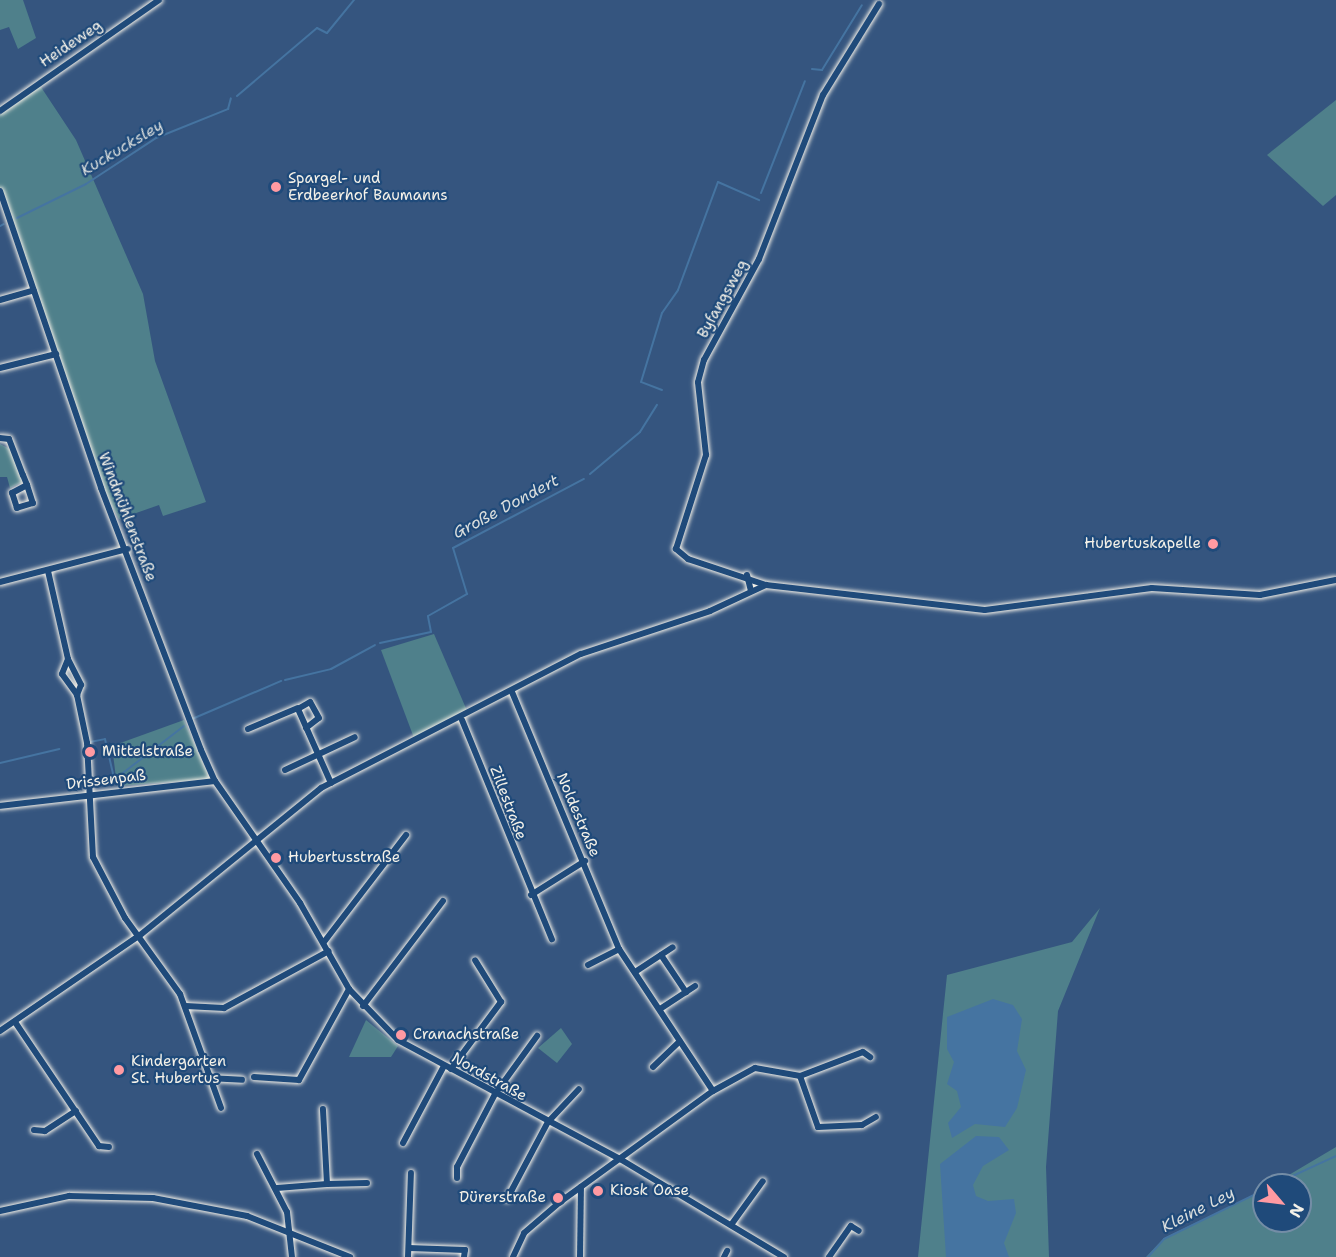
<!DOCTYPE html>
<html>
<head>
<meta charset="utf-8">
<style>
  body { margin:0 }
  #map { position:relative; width:1336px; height:1257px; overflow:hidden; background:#35557f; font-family:"Shantell Sans",sans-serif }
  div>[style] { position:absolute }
  .green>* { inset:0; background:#4f808b }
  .water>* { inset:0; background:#4574a1 }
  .stream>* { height:2px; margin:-1px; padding:0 1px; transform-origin:1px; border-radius:1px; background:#4574a1 }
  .building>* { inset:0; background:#676e8b }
  .round { border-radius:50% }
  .roads { filter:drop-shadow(0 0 2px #f4f1e8) drop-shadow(0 0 2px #f4f1e8) }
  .minor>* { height:6px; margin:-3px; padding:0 3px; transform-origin:3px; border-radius:3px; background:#1f4a7a }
  .dots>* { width:16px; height:16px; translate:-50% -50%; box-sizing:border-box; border:3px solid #1f4a7a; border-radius:50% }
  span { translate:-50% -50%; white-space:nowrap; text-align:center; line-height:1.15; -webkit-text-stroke:4.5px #1f4a7a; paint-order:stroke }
  .street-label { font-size:15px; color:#f4f1e8 }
  .poi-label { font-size:15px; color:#f4f1e8 }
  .left { translate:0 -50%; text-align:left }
  .right { translate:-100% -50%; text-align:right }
  .water-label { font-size:16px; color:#dadedd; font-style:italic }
  .north { position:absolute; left:1252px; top:1173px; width:60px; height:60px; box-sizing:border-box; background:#1f4a7a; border:2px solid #748da6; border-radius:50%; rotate:118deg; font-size:16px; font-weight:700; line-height:24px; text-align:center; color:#f4f1e8 }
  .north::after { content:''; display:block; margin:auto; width:21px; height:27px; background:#ff9aa2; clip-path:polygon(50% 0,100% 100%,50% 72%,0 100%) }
</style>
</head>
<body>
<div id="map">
  <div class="green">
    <i style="clip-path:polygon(0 0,23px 0,36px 38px,18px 49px,9px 27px,0 30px)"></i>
    <i style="clip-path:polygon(39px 84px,76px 140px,143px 294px,155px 361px,206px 502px,163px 516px,159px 505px,119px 519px,101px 488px,0 192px,0 114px)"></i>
    <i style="clip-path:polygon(1336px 100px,1336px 195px,1323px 206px,1267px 155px)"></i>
    <i style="clip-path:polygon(0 444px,10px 449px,22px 482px,10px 488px,7px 477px,0 477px)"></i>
    <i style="clip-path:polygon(434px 634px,468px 713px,414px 738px,381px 650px)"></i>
    <i style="clip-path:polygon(184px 720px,210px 779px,117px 786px,112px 746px)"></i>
    <i style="clip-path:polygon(1100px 908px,1058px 1011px,1046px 1167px,1049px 1257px,918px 1257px,947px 975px,1072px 942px)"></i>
    <i style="clip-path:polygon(366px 1020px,398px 1046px,391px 1057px,349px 1057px)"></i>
    <i style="clip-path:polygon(561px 1028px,572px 1044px,557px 1063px,538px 1048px)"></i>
    <i style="clip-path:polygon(1336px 1147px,1336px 1257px,1146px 1257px,1164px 1238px,1264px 1190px,1264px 1221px,1300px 1221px,1300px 1185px,1272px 1185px)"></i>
  </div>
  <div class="water">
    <i style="clip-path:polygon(993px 999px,1013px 1005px,1022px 1019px,1017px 1051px,1026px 1070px,1017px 1108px,1005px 1127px,975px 1124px,952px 1138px,948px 1123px,961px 1107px,957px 1091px,947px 1084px,954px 1062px,947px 1049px,947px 1017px)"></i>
    <i style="clip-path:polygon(976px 1136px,999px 1137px,1009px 1150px,983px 1166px,973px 1185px,976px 1196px,988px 1201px,1014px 1199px,1016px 1213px,1004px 1243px,1009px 1257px,946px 1257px,940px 1164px)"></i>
  </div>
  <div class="stream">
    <i style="left:812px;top:69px;width:10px;rotate:6deg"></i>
    <i style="left:822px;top:70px;width:76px;rotate:-58.4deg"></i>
    <i style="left:237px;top:96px;width:105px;rotate:-40.4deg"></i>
    <i style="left:317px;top:28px;width:11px;rotate:27deg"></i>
    <i style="left:327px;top:33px;width:43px;rotate:-50.7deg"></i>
    <i style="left:761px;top:193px;width:120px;rotate:-68.6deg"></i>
    <i style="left:17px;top:218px;width:77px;rotate:-26.2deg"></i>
    <i style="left:86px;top:184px;width:84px;rotate:-33.3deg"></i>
    <i style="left:156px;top:138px;width:78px;rotate:-21.9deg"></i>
    <i style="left:228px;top:109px;width:11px;rotate:-75deg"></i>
    <i style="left:0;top:226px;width:4px;rotate:-27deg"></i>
    <i style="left:662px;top:390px;width:22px;rotate:-159deg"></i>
    <i style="left:641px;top:382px;width:72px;rotate:-73.1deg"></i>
    <i style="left:662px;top:313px;width:28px;rotate:-55deg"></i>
    <i style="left:678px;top:290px;width:115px;rotate:-69.7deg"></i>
    <i style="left:718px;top:182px;width:45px;rotate:23.7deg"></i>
    <i style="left:590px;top:474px;width:65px;rotate:-40deg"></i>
    <i style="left:640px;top:432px;width:32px;rotate:-58deg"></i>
    <i style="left:380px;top:643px;width:52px;rotate:-12.2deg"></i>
    <i style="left:431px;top:632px;width:16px;rotate:-101deg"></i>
    <i style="left:428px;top:616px;width:45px;rotate:-29.4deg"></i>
    <i style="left:467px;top:594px;width:48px;rotate:-106.9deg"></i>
    <i style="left:453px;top:548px;width:148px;rotate:-27.8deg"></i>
    <i style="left:285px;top:680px;width:47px;rotate:-13.4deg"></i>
    <i style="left:331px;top:669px;width:50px;rotate:-28.6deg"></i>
    <i style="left:192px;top:719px;width:97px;rotate:-23.1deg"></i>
    <i style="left:90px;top:742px;width:15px;rotate:-11deg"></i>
    <i style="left:105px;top:739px;width:37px;rotate:77deg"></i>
    <i style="left:113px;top:775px;width:6px;rotate:9deg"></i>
    <i style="left:119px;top:776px;width:82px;rotate:-37.6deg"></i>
    <i style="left:0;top:763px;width:61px;rotate:-13.3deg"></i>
    <i style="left:1273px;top:1185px;width:69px;rotate:-24.7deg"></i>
    <i style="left:1148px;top:1257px;width:24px;rotate:-48deg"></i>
    <i style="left:1164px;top:1239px;width:111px;rotate:-26.1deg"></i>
  </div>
  <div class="building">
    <i class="round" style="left:1206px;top:538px;width:14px;height:14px"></i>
  </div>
  <div class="roads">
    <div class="minor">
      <i style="left:0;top:111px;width:194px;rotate:-34.9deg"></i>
      <i style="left:0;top:191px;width:314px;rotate:71.2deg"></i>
      <i style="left:101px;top:488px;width:280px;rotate:69.1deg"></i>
      <i style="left:201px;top:750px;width:34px;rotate:66deg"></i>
      <i style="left:215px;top:781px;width:149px;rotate:55.1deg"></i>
      <i style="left:300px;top:903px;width:99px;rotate:60.3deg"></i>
      <i style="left:349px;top:989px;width:71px;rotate:46.1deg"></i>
      <i style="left:398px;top:1040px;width:252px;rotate:28.2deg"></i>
      <i style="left:620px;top:1159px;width:191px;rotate:30.9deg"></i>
      <i style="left:0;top:300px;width:35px;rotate:-16deg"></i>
      <i style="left:0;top:368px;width:58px;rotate:-14deg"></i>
      <i style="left:0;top:438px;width:9px;rotate:6deg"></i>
      <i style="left:9px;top:439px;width:39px;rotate:69deg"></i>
      <i style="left:23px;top:475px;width:11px;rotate:68deg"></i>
      <i style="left:27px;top:485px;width:19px;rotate:72deg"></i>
      <i style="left:33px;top:503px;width:17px;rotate:163deg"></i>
      <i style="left:17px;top:508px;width:16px;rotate:-108deg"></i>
      <i style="left:12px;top:493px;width:17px;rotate:-28deg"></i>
      <i style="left:48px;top:571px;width:90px;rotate:77.2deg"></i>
      <i style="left:68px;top:659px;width:29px;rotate:63deg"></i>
      <i style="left:81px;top:685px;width:11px;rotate:112deg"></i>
      <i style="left:77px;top:695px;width:49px;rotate:78.2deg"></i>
      <i style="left:87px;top:743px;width:114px;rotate:87deg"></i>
      <i style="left:93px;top:857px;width:69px;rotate:62.3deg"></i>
      <i style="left:125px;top:918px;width:94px;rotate:54.1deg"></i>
      <i style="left:180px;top:994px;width:121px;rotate:70.2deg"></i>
      <i style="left:747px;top:575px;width:16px;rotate:76deg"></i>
      <i style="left:0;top:582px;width:132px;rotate:-14.5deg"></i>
      <i style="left:766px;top:585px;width:82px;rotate:-161.6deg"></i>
      <i style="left:688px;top:559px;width:16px;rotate:-140deg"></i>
      <i style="left:676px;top:549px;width:99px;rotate:-72.3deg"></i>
      <i style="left:706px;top:455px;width:73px;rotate:-96.3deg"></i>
      <i style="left:698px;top:382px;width:23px;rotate:-75deg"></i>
      <i style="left:704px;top:360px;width:115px;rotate:-61.4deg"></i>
      <i style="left:759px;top:259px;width:176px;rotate:-68.7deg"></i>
      <i style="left:823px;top:95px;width:107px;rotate:-58.4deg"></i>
      <i style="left:68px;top:659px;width:16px;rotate:112deg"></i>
      <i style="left:62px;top:674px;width:26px;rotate:54deg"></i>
      <i style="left:512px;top:692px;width:278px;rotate:67.4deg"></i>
      <i style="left:462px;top:720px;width:237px;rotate:67.7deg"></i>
      <i style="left:306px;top:728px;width:16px;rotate:-38deg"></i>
      <i style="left:319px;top:718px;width:18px;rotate:-119deg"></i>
      <i style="left:310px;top:702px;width:14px;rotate:150deg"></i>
      <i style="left:298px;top:709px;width:81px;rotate:66deg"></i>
      <i style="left:248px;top:729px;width:54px;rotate:-22.8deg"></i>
      <i style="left:285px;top:770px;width:77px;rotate:-25.2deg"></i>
      <i style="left:0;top:806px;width:216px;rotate:-6.6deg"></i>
      <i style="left:531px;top:895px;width:64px;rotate:-32.2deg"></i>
      <i style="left:324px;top:942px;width:135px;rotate:-52.5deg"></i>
      <i style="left:661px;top:955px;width:45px;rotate:56deg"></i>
      <i style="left:588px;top:965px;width:35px;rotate:-27deg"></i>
      <i style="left:619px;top:949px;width:170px;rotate:56.5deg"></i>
      <i style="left:635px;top:972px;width:45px;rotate:-33.3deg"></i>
      <i style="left:186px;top:1006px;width:38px;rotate:3deg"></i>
      <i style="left:224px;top:1008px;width:119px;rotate:-28.5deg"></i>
      <i style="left:363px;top:1006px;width:132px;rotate:-52.7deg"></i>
      <i style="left:660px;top:1009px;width:42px;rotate:-33.3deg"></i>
      <i style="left:15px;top:1022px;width:150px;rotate:55.9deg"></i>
      <i style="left:99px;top:1146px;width:10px;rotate:6deg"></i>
      <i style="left:0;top:1031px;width:168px;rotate:-34.4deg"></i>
      <i style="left:139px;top:936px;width:235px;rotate:-39.1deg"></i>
      <i style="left:321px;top:788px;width:292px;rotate:-27.3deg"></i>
      <i style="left:581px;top:654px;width:136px;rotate:-18.4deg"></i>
      <i style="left:710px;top:611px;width:62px;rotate:-24.9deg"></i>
      <i style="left:766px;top:585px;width:220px;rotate:6.5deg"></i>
      <i style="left:985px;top:610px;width:168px;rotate:-7.5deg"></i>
      <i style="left:1152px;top:588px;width:108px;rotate:3.7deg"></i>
      <i style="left:1260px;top:595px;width:77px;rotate:-11.2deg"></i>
      <i style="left:653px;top:1067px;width:37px;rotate:-44deg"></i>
      <i style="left:451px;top:1069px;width:84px;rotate:-53.3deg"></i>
      <i style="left:501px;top:1002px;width:49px;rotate:-121.8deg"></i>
      <i style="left:800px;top:1076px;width:54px;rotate:70.6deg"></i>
      <i style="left:818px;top:1127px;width:44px;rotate:-2.6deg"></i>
      <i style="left:862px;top:1125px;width:16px;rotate:-30deg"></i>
      <i style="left:254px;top:1077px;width:45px;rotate:3.8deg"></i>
      <i style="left:299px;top:1080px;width:104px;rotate:-61.2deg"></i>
      <i style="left:208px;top:1078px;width:34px;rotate:3deg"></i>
      <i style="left:34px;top:1130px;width:11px;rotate:5deg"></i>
      <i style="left:45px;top:1131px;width:37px;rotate:-33deg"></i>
      <i style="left:403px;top:1143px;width:87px;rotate:-62deg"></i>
      <i style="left:257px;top:1154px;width:65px;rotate:62.7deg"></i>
      <i style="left:287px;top:1212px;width:45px;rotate:83.7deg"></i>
      <i style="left:457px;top:1178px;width:11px;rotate:-90deg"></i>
      <i style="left:457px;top:1167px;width:82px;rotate:-62.5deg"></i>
      <i style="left:495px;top:1094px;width:72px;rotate:-54.1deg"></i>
      <i style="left:327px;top:1184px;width:40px;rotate:-1.4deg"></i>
      <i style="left:277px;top:1188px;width:50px;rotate:-4.6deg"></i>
      <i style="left:327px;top:1184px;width:75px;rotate:-93.1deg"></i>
      <i style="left:507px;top:1199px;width:87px;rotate:-62deg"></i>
      <i style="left:548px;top:1122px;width:45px;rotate:-46.8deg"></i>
      <i style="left:0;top:1211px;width:71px;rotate:-12.3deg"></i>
      <i style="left:69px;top:1196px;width:84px;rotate:1.4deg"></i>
      <i style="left:153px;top:1198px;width:96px;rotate:10.8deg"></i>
      <i style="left:247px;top:1216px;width:111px;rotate:21.7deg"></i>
      <i style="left:731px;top:1225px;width:54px;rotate:-54deg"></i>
      <i style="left:409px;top:1248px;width:56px;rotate:2deg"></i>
      <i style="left:465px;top:1250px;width:7px;rotate:98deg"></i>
      <i style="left:408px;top:1257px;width:84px;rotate:-88deg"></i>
      <i style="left:513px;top:1257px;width:26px;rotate:-65deg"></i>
      <i style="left:524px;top:1233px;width:48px;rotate:-40.7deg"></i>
      <i style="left:560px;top:1202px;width:189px;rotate:-36deg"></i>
      <i style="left:713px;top:1091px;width:48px;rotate:-28.7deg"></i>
      <i style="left:755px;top:1068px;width:46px;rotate:10.1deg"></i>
      <i style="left:800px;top:1076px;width:67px;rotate:-20.9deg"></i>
      <i style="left:863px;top:1052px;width:9px;rotate:36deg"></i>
      <i style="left:580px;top:1257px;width:70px;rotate:-89.2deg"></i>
      <i style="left:724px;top:1257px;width:7px;rotate:-63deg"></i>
      <i style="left:829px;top:1257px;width:38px;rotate:-55deg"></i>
      <i style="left:851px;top:1226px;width:9px;rotate:32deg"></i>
    </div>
  </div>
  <div class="dots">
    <i style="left:276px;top:187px;background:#ff9aa2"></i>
    <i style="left:1213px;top:544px;background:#ff9aa2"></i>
    <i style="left:90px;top:752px;background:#ff9aa2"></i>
    <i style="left:276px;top:858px;background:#ff9aa2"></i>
    <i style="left:401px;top:1035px;background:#ff9aa2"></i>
    <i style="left:119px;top:1070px;background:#ff9aa2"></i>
    <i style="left:598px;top:1191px;background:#ff9aa2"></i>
    <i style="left:558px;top:1198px;background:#ff9aa2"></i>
  </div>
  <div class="street-label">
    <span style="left:71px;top:44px;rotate:-34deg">Heideweg</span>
    <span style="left:723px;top:299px;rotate:-61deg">Byfangsweg</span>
    <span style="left:127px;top:517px;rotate:69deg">Windmühlenstraße</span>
    <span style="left:106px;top:780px;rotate:-7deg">Drissenpaß</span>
    <span style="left:508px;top:803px;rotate:69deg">Zillestraße</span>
    <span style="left:578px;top:815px;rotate:67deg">Noldestraße</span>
    <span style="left:489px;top:1077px;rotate:29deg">Nordstraße</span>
  </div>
  <div class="poi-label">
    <span class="left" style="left:288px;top:187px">Spargel- und<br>Erdbeerhof Baumanns</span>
    <span class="right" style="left:1201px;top:544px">Hubertuskapelle</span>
    <span class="left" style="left:102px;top:752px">Mittelstraße</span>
    <span class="left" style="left:288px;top:858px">Hubertusstraße</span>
    <span class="left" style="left:413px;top:1035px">Cranachstraße</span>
    <span class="left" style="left:131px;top:1070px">Kindergarten<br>St. Hubertus</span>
    <span class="left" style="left:610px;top:1191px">Kiosk Oase</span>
    <span class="right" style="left:546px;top:1198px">Dürerstraße</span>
  </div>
  <div class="water-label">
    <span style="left:122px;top:148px;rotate:-31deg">Kuckucksley</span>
    <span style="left:506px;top:507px;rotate:-28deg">Große Dondert</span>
    <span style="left:1198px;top:1210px;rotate:-27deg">Kleine Ley</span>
  </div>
  <div class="north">N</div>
</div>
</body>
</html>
